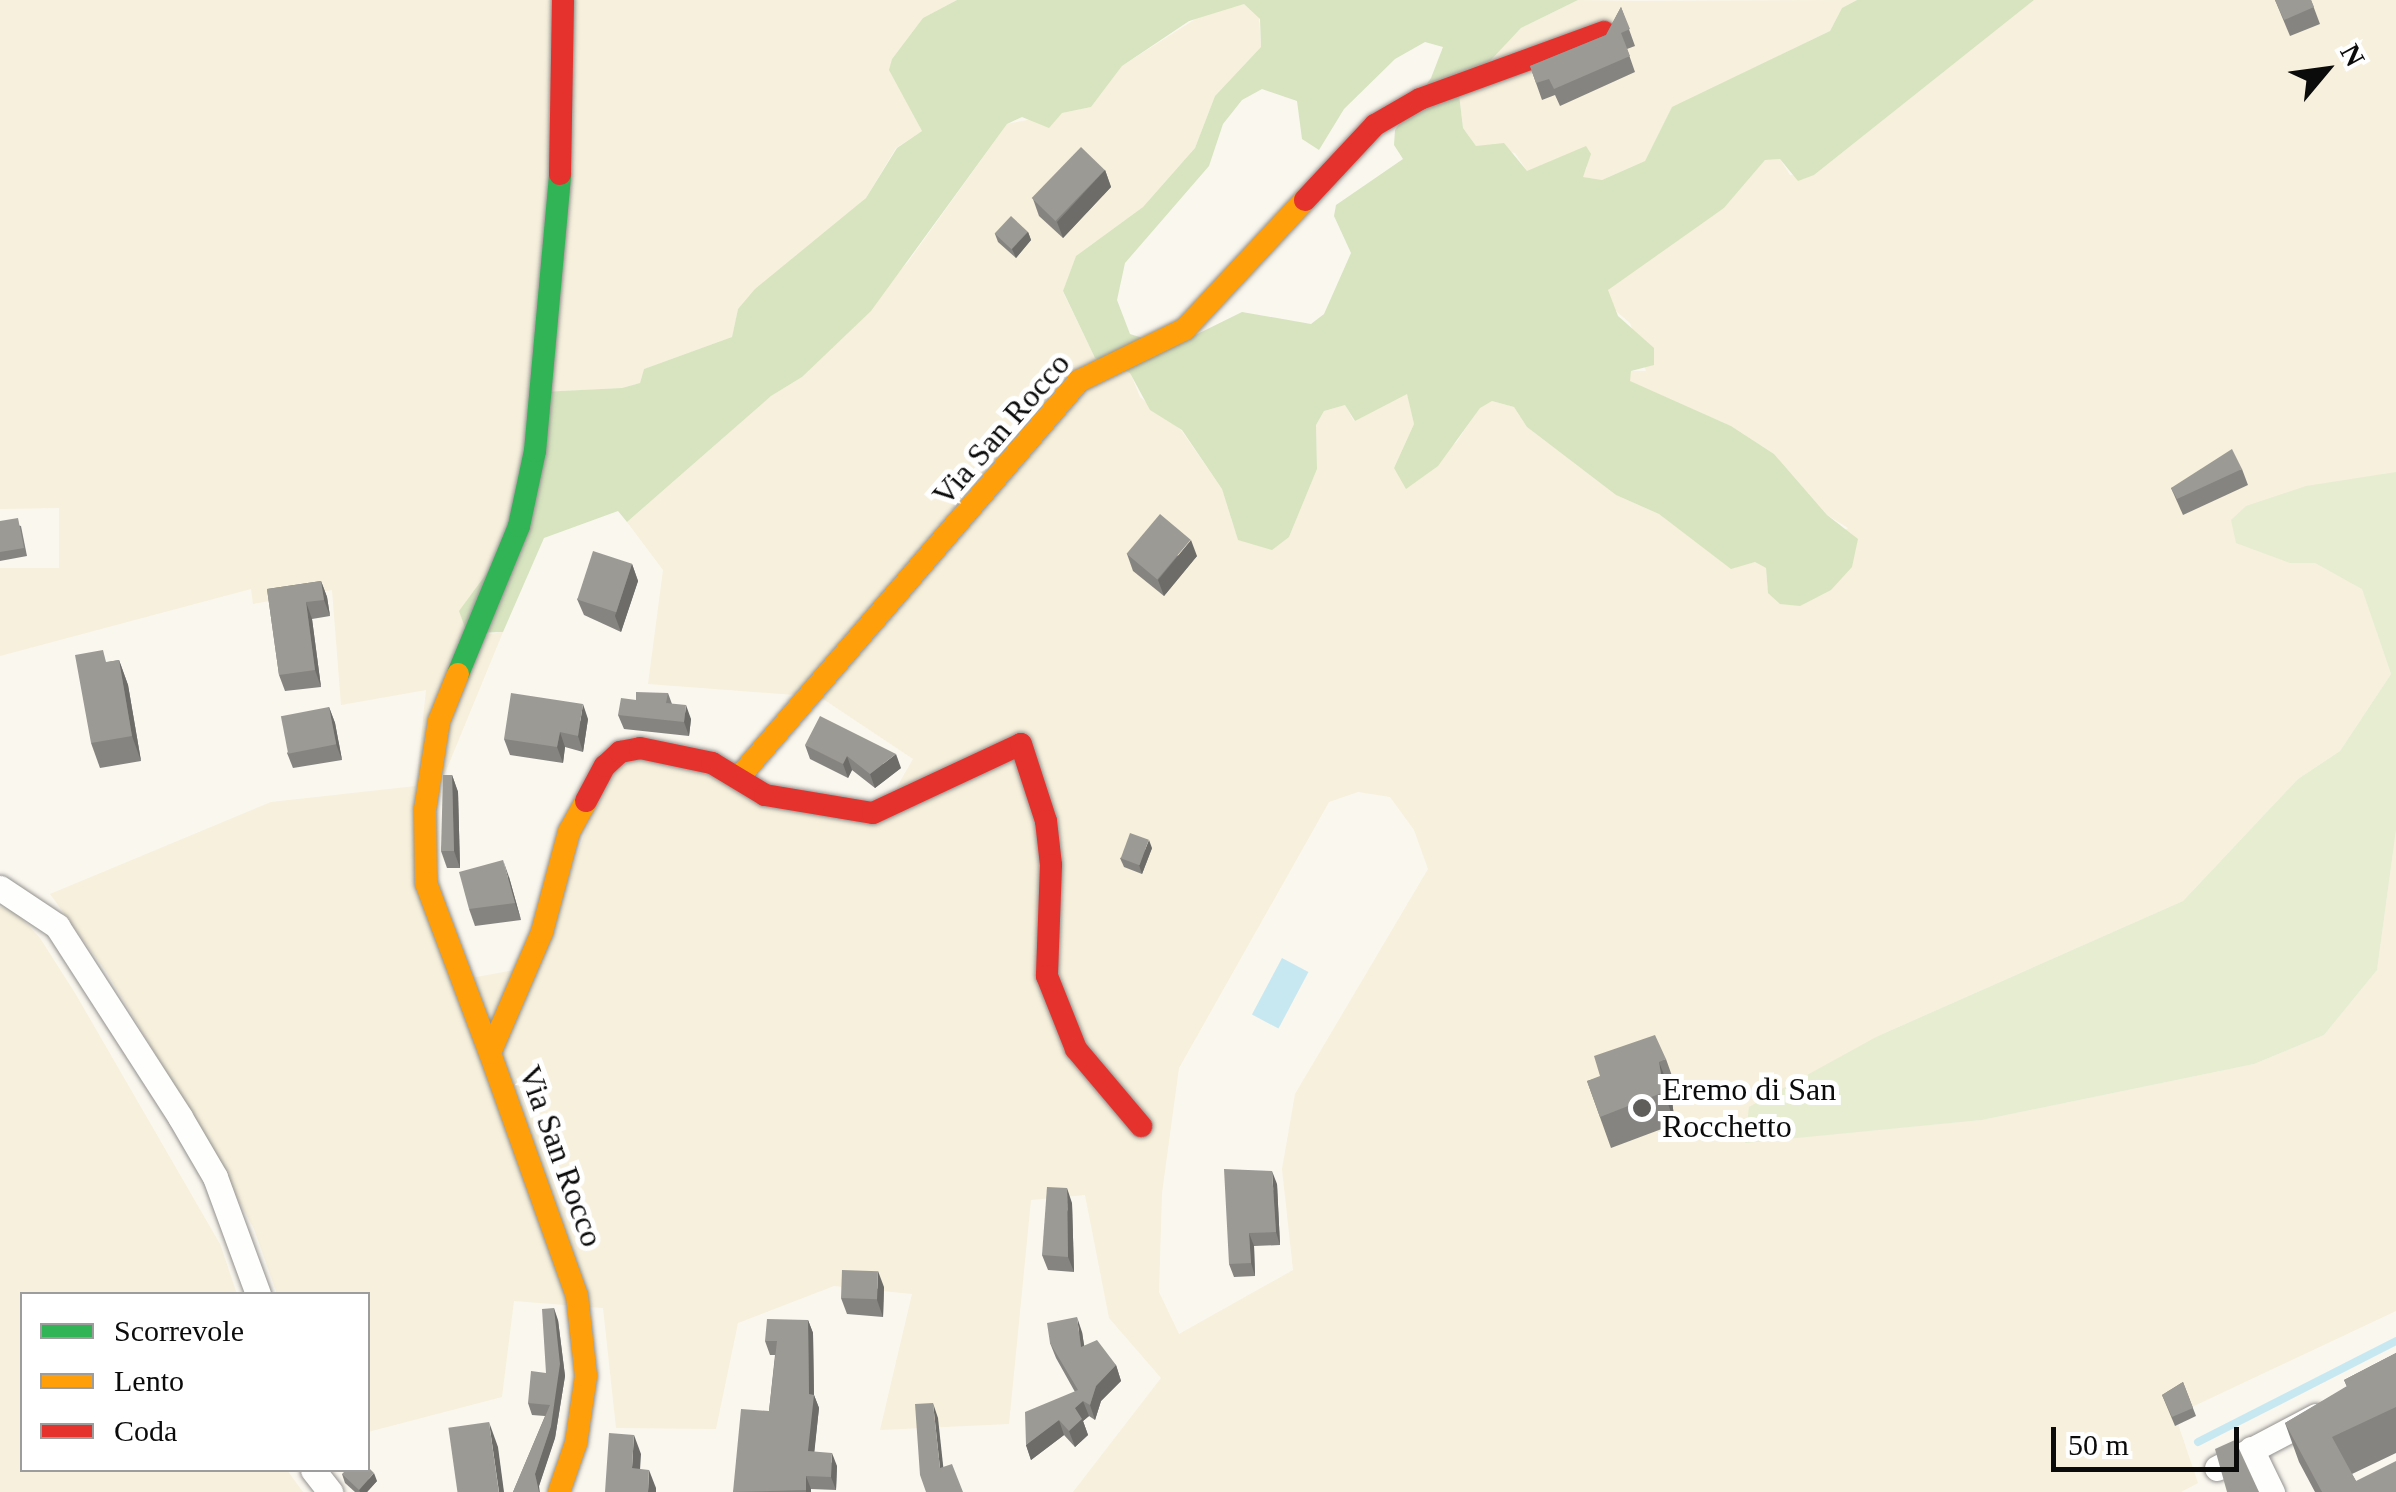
<!DOCTYPE html>
<html>
<head>
<meta charset="utf-8">
<style>
  body { margin:0 }
  #map { position:relative; width:2396px; height:1492px; overflow:hidden; background:#faf7ef; font-family:"Times New Roman",serif }
  div>[style] { position:absolute }
  .farmland>* { inset:0; background:#f6f0dc }
  .green>* { inset:0; background:#e6edd0 }
  .forest>* { inset:0; background:#d7e4bf }
  .water>* { inset:0; background:#c8e8f1; transform-origin:0 0 }
  .stream>* { height:8px; margin:-4px; padding:0 4px; transform-origin:4px; border-radius:4px; background:#c8e8f1 }
  .roads { filter:drop-shadow(0 0 2px #93918e) drop-shadow(0 0 2px #93918e) }
  .street>* { height:25px; margin:-12.5px; padding:0 12.5px; transform-origin:12.5px; border-radius:12.5px; background:#fefefd }
  .fast>* { height:22px; margin:-11px; padding:0 11px; transform-origin:11px; border-radius:11px; background:#30b455 }
  .slow>* { height:22px; margin:-11px; padding:0 11px; transform-origin:11px; border-radius:11px; background:#ff9f0a }
  .jam>* { height:22px; margin:-11px; padding:0 11px; transform-origin:11px; border-radius:11px; background:#e5322d }
  .wall>* { inset:0; background:#868480 }
  .shaded-wall>* { inset:0; background:#6d6c68 }
  .building>* { inset:0; background:#9c9a95; transform-origin:0 0 }
  .dots>* { width:28px; height:28px; translate:-50% -50%; box-sizing:border-box; border:5px solid #fff; border-radius:50% }
  span { translate:-50% -50%; white-space:nowrap; text-align:center; line-height:1.15; -webkit-text-stroke:10px #fff; paint-order:stroke }
  .street-label { font-size:32px; color:#0b0b0b }
  .poi-label { font-size:32px; color:#0b0b0b }
  .left { translate:0 -50%; text-align:left }
  .legend { position:absolute; left:20px; top:1292px; width:350px; height:180px; box-sizing:border-box; background:#fff; border:2px solid #9d9d9d; margin:0; padding:12px 18px; list-style:none; font-size:30px; color:#0b0b0b }
  .legend li { display:flex; align-items:center; gap:20px; height:50px }
  .legend b { width:50px; border:2px solid #9d9d9d }
  .north { position:absolute; left:2276px; top:20px; width:100px; height:100px; -webkit-text-stroke:8px #fff; paint-order:stroke; rotate:61deg; font-size:28px; font-weight:700; line-height:40px; text-align:center; color:#0b0b0b }
  .north::after { content:''; display:block; margin:auto; width:35px; height:45px; background:#0b0b0b; clip-path:polygon(50% 0,100% 100%,50% 72%,0 100%) }
  .scale { position:absolute; left:2051px; top:1427px; width:188px; height:45px; box-sizing:border-box; border:5px solid #0b0b0b; border-top:0; padding-left:12px; font-size:30px; line-height:35px; white-space:nowrap; color:#0b0b0b; -webkit-text-stroke:8px #fff; paint-order:stroke }
</style>
</head>
<body>
<div id="map">
  <div class="farmland">
    <i style="clip-path:polygon(evenodd,0 0,957px 0,923px 18px,892px 59px,890px 70px,922px 131px,896px 148px,866px 198px,738px 309px,732px 337px,644px 369px,640px 383px,622px 388px,541px 392px,478px 636px,503px 632px,441px 783px,431px 846px,466px 979px,536px 966px,615px 752px,882px 813px,913px 759px,820px 697px,648px 684px,663px 570px,627px 522px,771px 396px,802px 377px,908px 262px,1007px 124px,1091px 107px,1122px 66px,1211px 9px,1244px 4px,1259px 18px,1261px 47px,1215px 96px,1195px 148px,1143px 207px,1076px 256px,1063px 292px,1095px 358px,1130px 372px,1140px 397px,1181px 430px,1222px 489px,1238px 540px,1289px 537px,1317px 469px,1316px 425px,1324px 411px,1345px 405px,1354px 421px,1407px 393px,1414px 424px,1394px 468px,1456px 443px,1480px 407px,1492px 401px,1514px 407px,1527px 427px,1616px 495px,1659px 514px,1731px 568px,1755px 562px,1766px 568px,1768px 593px,1848px 528px,1827px 515px,1774px 454px,1731px 426px,1629px 381px,1631px 371px,1646px 371px,1630px 323px,1609px 305px,1608px 290px,1618px 279px,1724px 208px,1765px 160px,1780px 159px,1790px 175px,1814px 175px,2034px 0,2396px 0,2396px 472px,2379px 477px,2290px 563px,2315px 563px,2362px 588px,2391px 674px,2340px 751px,2298px 779px,2183px 901px,1878px 1036px,1745px 1142px,1982px 1120px,2254px 1064px,2324px 1035px,2377px 970px,2396px 830px,2396px 1311px,2175px 1415px,2198px 1483px,2181px 1492px,1073px 1492px,1161px 1378px,1109px 1318px,1085px 1195px,1031px 1200px,1009px 1424px,880px 1430px,912px 1294px,834px 1286px,738px 1323px,716px 1429px,616px 1428px,603px 1308px,514px 1301px,502px 1397px,368px 1432px,368px 1294px,277px 1294px,254px 1229px,192px 1115px,107px 973px,50px 894px,271px 802px,416px 786px,426px 690px,341px 705px,332px 590px,253px 604px,251px 589px,0 656px,0 568px,59px 568px,59px 508px,0 509px,0 0,1358px 792px,1390px 797px,1414px 830px,1428px 869px,1295px 1094px,1282px 1169px,1293px 1270px,1179px 1334px,1159px 1292px,1162px 1193px,1179px 1068px,1329px 802px,1358px 792px)"></i>
    <i style="clip-path:polygon(1578px 0,1635px 1px,1857px 0,1842px 8px,1830px 31px,1672px 108px,1645px 161px,1602px 180px,1582px 177px,1587px 167px,1527px 171px,1515px 153px,1476px 146px,1463px 128px,1459px 93px,1521px 28px)"></i>
    <i style="clip-path:polygon(0 907px,14px 911px,40px 938px,75px 993px,220px 1244px,237px 1294px,22px 1294px,22px 1470px,287px 1470px,303px 1492px,0 1492px)"></i>
  </div>
  <div class="green">
    <i style="clip-path:polygon(2396px 472px,2396px 830px,2377px 970px,2324px 1035px,2254px 1064px,1982px 1120px,1745px 1143px,1749px 1107px,1878px 1036px,2183px 901px,2298px 779px,2340px 751px,2391px 674px,2362px 589px,2315px 563px,2290px 563px,2236px 543px,2231px 520px,2246px 506px,2306px 486px)"></i>
  </div>
  <div class="forest">
    <i style="clip-path:polygon(evenodd,957px 0,1578px 0,1521px 28px,1459px 94px,1463px 128px,1476px 146px,1504px 143px,1527px 171px,1586px 146px,1591px 154px,1583px 177px,1602px 180px,1645px 161px,1672px 107px,1830px 31px,1842px 8px,1857px 0,2034px 0,1814px 175px,1798px 181px,1780px 159px,1765px 160px,1724px 208px,1608px 290px,1618px 316px,1654px 348px,1654px 365px,1631px 371px,1630px 381px,1731px 426px,1774px 454px,1827px 515px,1858px 539px,1852px 567px,1831px 590px,1800px 606px,1780px 604px,1768px 593px,1766px 568px,1755px 562px,1731px 569px,1659px 514px,1616px 495px,1527px 427px,1514px 407px,1492px 401px,1480px 408px,1438px 466px,1406px 489px,1394px 468px,1414px 424px,1407px 394px,1355px 421px,1345px 405px,1324px 411px,1316px 425px,1317px 469px,1289px 537px,1272px 550px,1238px 540px,1222px 489px,1182px 430px,1150px 410px,1130px 373px,1095px 358px,1063px 291px,1076px 256px,1143px 207px,1195px 148px,1215px 96px,1261px 47px,1260px 19px,1244px 4px,1189px 21px,1122px 66px,1091px 107px,1062px 113px,1049px 128px,1022px 117px,1007px 124px,871px 311px,802px 377px,771px 396px,627px 522px,618px 511px,544px 538px,503px 632px,467px 633px,459px 611px,498px 558px,541px 392px,622px 388px,640px 383px,644px 369px,732px 337px,738px 309px,755px 289px,866px 198px,897px 148px,922px 131px,889px 70px,892px 59px,923px 18px,957px 0,1425px 42px,1443px 47px,1431px 78px,1395px 130px,1394px 145px,1403px 159px,1336px 205px,1334px 216px,1351px 253px,1324px 314px,1311px 324px,1242px 312px,1171px 347px,1130px 334px,1117px 300px,1125px 263px,1209px 166px,1223px 124px,1242px 100px,1262px 89px,1297px 101px,1302px 139px,1319px 150px,1344px 109px,1395px 59px,1425px 42px)"></i>
  </div>
  <div class="water">
    <i style="left:1282px;top:958px;width:30px;height:64px;rotate:28deg"></i>
  </div>
  <div class="stream">
    <i style="left:2198px;top:1442px;width:222px;rotate:-27deg"></i>
  </div>
  <div class="roads">
    <div class="street">
      <i style="left:0;top:888px;width:69px;rotate:33.7deg"></i>
      <i style="left:57px;top:926px;width:227px;rotate:57.2deg"></i>
      <i style="left:180px;top:1117px;width:69px;rotate:59.7deg"></i>
      <i style="left:215px;top:1177px;width:125px;rotate:69.8deg"></i>
      <i style="left:2251px;top:1449px;width:48px;rotate:64deg"></i>
      <i style="left:2217px;top:1468px;width:112px;rotate:-27.7deg"></i>
      <i style="left:313px;top:1470px;width:28px;rotate:52deg"></i>
    </div>
    <div class="fast">
      <i style="left:458px;top:674px;width:160px;rotate:-67.6deg"></i>
      <i style="left:519px;top:526px;width:77px;rotate:-78deg"></i>
      <i style="left:535px;top:451px;width:278px;rotate:-84.8deg"></i>
    </div>
    <div class="slow">
      <i style="left:458px;top:674px;width:51px;rotate:112deg"></i>
      <i style="left:439px;top:721px;width:89px;rotate:99deg"></i>
      <i style="left:425px;top:809px;width:74px;rotate:89.2deg"></i>
      <i style="left:426px;top:883px;width:182px;rotate:69.4deg"></i>
      <i style="left:740px;top:776px;width:521px;rotate:-49.36deg"></i>
      <i style="left:1079px;top:381px;width:118px;rotate:-26.1deg"></i>
      <i style="left:1185px;top:329px;width:176px;rotate:-47.1deg"></i>
      <i style="left:559px;top:1492px;width:52px;rotate:-70.9deg"></i>
      <i style="left:576px;top:1443px;width:68px;rotate:-81.5deg"></i>
      <i style="left:586px;top:1376px;width:81px;rotate:-96.4deg"></i>
      <i style="left:577px;top:1296px;width:258px;rotate:-109.7deg"></i>
      <i style="left:490px;top:1053px;width:132px;rotate:-66.7deg"></i>
      <i style="left:542px;top:932px;width:104px;rotate:-74.9deg"></i>
      <i style="left:569px;top:832px;width:35px;rotate:-61deg"></i>
    </div>
    <div class="jam">
      <i style="left:560px;top:174px;width:174px;rotate:-89deg"></i>
      <i style="left:1305px;top:200px;width:103px;rotate:-47deg"></i>
      <i style="left:1375px;top:125px;width:52px;rotate:-30deg"></i>
      <i style="left:1420px;top:99px;width:196px;rotate:-20deg"></i>
      <i style="left:586px;top:801px;width:40px;rotate:-62deg"></i>
      <i style="left:605px;top:766px;width:21px;rotate:-43deg"></i>
      <i style="left:620px;top:752px;width:20px;rotate:-11deg"></i>
      <i style="left:640px;top:748px;width:74px;rotate:11.8deg"></i>
      <i style="left:712px;top:763px;width:62px;rotate:31.1deg"></i>
      <i style="left:765px;top:795px;width:109px;rotate:9.5deg"></i>
      <i style="left:873px;top:813px;width:163px;rotate:-25deg"></i>
      <i style="left:1021px;top:744px;width:81px;rotate:72deg"></i>
      <i style="left:1046px;top:821px;width:44px;rotate:83.5deg"></i>
      <i style="left:1051px;top:865px;width:111px;rotate:92.1deg"></i>
      <i style="left:1047px;top:976px;width:79px;rotate:68.3deg"></i>
      <i style="left:1076px;top:1049px;width:101px;rotate:49.8deg"></i>
    </div>
  </div>
  <div class="wall">
    <i style="clip-path:polygon(2275px 0,2311px 0,2320px 24px,2290px 36px)"></i>
    <i style="clip-path:polygon(1621px 7px,1635px 46px,1627px 49px,1635px 72px,1560px 106px,1555px 95px,1542px 100px,1530px 66px,1606px 35px)"></i>
    <i style="clip-path:polygon(1105px 170px,1111px 187px,1063px 238px,1039px 216px,1033px 199px)"></i>
    <i style="clip-path:polygon(1028px 232px,1031px 240px,1016px 258px,998px 242px,995px 234px)"></i>
    <i style="clip-path:polygon(2242px 469px,2248px 485px,2183px 515px,2171px 488px)"></i>
    <i style="clip-path:polygon(0 521px,21px 526px,27px 556px,0 561px)"></i>
    <i style="clip-path:polygon(1127px 554px,1197px 556px,1164px 596px,1133px 571px)"></i>
    <i style="clip-path:polygon(632px 564px,638px 581px,621px 632px,584px 615px,577px 599px)"></i>
    <i style="clip-path:polygon(321px 581px,327px 597px,330px 616px,312px 619px,321px 687px,285px 691px,279px 675px,267px 589px)"></i>
    <i style="clip-path:polygon(119px 660px,128px 685px,141px 761px,100px 768px,91px 743px,108px 662px)"></i>
    <i style="clip-path:polygon(668px 693px,672px 704px,691px 719px,689px 736px,624px 729px,618px 715px,636px 700px)"></i>
    <i style="clip-path:polygon(329px 707px,335px 723px,342px 760px,293px 768px,287px 753px)"></i>
    <i style="clip-path:polygon(588px 719px,583px 752px,565px 747px,563px 763px,510px 755px,504px 739px)"></i>
    <i style="clip-path:polygon(805px 745px,901px 768px,875px 788px,852px 770px,848px 778px,810px 759px)"></i>
    <i style="clip-path:polygon(452px 775px,458px 792px,460px 868px,447px 868px,441px 851px)"></i>
    <i style="clip-path:polygon(1152px 848px,1142px 874px,1124px 867px,1120px 858px)"></i>
    <i style="clip-path:polygon(509px 877px,521px 920px,475px 926px,469px 909px)"></i>
    <i style="clip-path:polygon(1666px 1059px,1677px 1090px,1671px 1093px,1675px 1124px,1611px 1148px,1587px 1081px)"></i>
    <i style="clip-path:polygon(1277px 1184px,1280px 1245px,1254px 1246px,1255px 1276px,1234px 1277px,1229px 1264px)"></i>
    <i style="clip-path:polygon(1072px 1203px,1074px 1272px,1048px 1270px,1042px 1255px)"></i>
    <i style="clip-path:polygon(884px 1287px,883px 1317px,847px 1314px,841px 1298px)"></i>
    <i style="clip-path:polygon(558px 1320px,565px 1376px,555px 1438px,539px 1486px,540px 1492px,513px 1492px,545px 1416px,532px 1415px,528px 1403px,546px 1373px)"></i>
    <i style="clip-path:polygon(808px 1320px,813px 1333px,814px 1395px,819px 1408px,814px 1452px,837px 1466px,836px 1490px,811px 1489px,811px 1492px,733px 1492px,769px 1411px,775px 1355px,770px 1355px,765px 1341px)"></i>
    <i style="clip-path:polygon(1082px 1332px,1084px 1346px,1116px 1365px,1121px 1381px,1101px 1401px,1095px 1420px,1089px 1416px,1083px 1421px,1088px 1435px,1075px 1447px,1064px 1435px,1031px 1460px,1026px 1445px,1075px 1392px,1056px 1358px,1050px 1343px)"></i>
    <i style="clip-path:polygon(2396px 1353px,2396px 1453px,2352px 1474px,2356px 1481px,2396px 1492px,2315px 1492px,2299px 1462px,2285px 1423px,2347px 1387px,2344px 1380px)"></i>
    <i style="clip-path:polygon(2183px 1382px,2196px 1416px,2175px 1426px,2162px 1395px)"></i>
    <i style="clip-path:polygon(342px 1474px,377px 1481px,367px 1492px,355px 1492px,345px 1483px)"></i>
  </div>
  <div class="shaded-wall">
    <i style="clip-path:polygon(1105px 170px,1111px 187px,1063px 238px,1057px 222px)"></i>
    <i style="clip-path:polygon(1028px 232px,1031px 240px,1016px 258px,1012px 249px)"></i>
    <i style="clip-path:polygon(1191px 540px,1197px 556px,1164px 596px,1158px 580px)"></i>
    <i style="clip-path:polygon(632px 564px,638px 581px,621px 632px,615px 616px)"></i>
    <i style="clip-path:polygon(321px 581px,327px 597px,330px 616px,324px 600px)"></i>
    <i style="clip-path:polygon(306px 602px,312px 619px,321px 687px,315px 670px)"></i>
    <i style="clip-path:polygon(119px 660px,128px 685px,141px 761px,132px 736px)"></i>
    <i style="clip-path:polygon(583px 704px,588px 719px,583px 752px,578px 736px)"></i>
    <i style="clip-path:polygon(686px 705px,691px 719px,689px 736px,684px 722px)"></i>
    <i style="clip-path:polygon(329px 707px,335px 723px,342px 760px,336px 744px)"></i>
    <i style="clip-path:polygon(560px 732px,565px 747px,563px 763px,557px 747px)"></i>
    <i style="clip-path:polygon(896px 754px,901px 768px,875px 788px,870px 774px)"></i>
    <i style="clip-path:polygon(847px 756px,852px 770px,848px 778px,843px 764px)"></i>
    <i style="clip-path:polygon(452px 775px,458px 792px,460px 868px,454px 851px)"></i>
    <i style="clip-path:polygon(1149px 840px,1152px 848px,1142px 874px,1139px 865px)"></i>
    <i style="clip-path:polygon(503px 860px,509px 877px,521px 920px,515px 903px)"></i>
    <i style="clip-path:polygon(1659px 1062px,1671px 1093px,1675px 1124px,1664px 1092px)"></i>
    <i style="clip-path:polygon(1272px 1171px,1277px 1184px,1280px 1245px,1276px 1232px)"></i>
    <i style="clip-path:polygon(1067px 1188px,1072px 1203px,1074px 1272px,1068px 1257px)"></i>
    <i style="clip-path:polygon(1249px 1233px,1254px 1246px,1255px 1276px,1251px 1263px)"></i>
    <i style="clip-path:polygon(878px 1271px,884px 1287px,883px 1317px,877px 1300px)"></i>
    <i style="clip-path:polygon(554px 1308px,558px 1320px,565px 1376px,555px 1438px,539px 1486px,539px 1492px,535px 1474px,551px 1426px)"></i>
    <i style="clip-path:polygon(1077px 1317px,1082px 1332px,1087px 1363px,1081px 1347px)"></i>
    <i style="clip-path:polygon(808px 1320px,813px 1333px,814px 1399px,814px 1395px,819px 1408px,813px 1465px,808px 1451px,809px 1394px)"></i>
    <i style="clip-path:polygon(1116px 1365px,1121px 1381px,1101px 1401px,1095px 1420px,1090px 1405px,1096px 1386px)"></i>
    <i style="clip-path:polygon(1083px 1401px,1089px 1416px,1083px 1421px,1088px 1435px,1075px 1447px,1069px 1431px,1075px 1408px)"></i>
    <i style="clip-path:polygon(933px 1403px,938px 1418px,945px 1483px,940px 1468px)"></i>
    <i style="clip-path:polygon(1059px 1420px,1064px 1435px,1031px 1460px,1026px 1445px)"></i>
    <i style="clip-path:polygon(489px 1422px,498px 1447px,504px 1492px,499px 1492px)"></i>
    <i style="clip-path:polygon(634px 1435px,641px 1454px,639px 1487px,632px 1468px)"></i>
    <i style="clip-path:polygon(832px 1453px,837px 1466px,836px 1490px,831px 1477px)"></i>
    <i style="clip-path:polygon(649px 1470px,656px 1488px,656px 1492px,648px 1492px)"></i>
    <i style="clip-path:polygon(374px 1473px,377px 1481px,367px 1492px,360px 1492px,359px 1490px)"></i>
    <i style="clip-path:polygon(806px 1476px,811px 1489px,811px 1492px,806px 1492px)"></i>
  </div>
  <div class="building">
    <i style="clip-path:polygon(2275px 0,2311px 0,2314px 7px,2284px 20px)"></i>
    <i style="clip-path:polygon(1621px 7px,1630px 29px,1621px 33px,1630px 56px,1554px 89px,1549px 79px,1536px 83px,1530px 66px,1606px 35px)"></i>
    <i style="left:1081px;top:147px;width:33px;height:71px;rotate:44deg"></i>
    <i style="left:1011px;top:216px;width:23px;height:24px;rotate:43deg"></i>
    <i style="clip-path:polygon(2232px 449px,2242px 469px,2177px 499px,2171px 488px)"></i>
    <i style="left:1160px;top:514px;width:40px;height:52px;rotate:40deg"></i>
    <i style="clip-path:polygon(18px 518px,24px 548px,0 552px,0 521px)"></i>
    <i style="left:593px;top:551px;width:41px;height:51px;rotate:18deg"></i>
    <i style="clip-path:polygon(321px 581px,324px 600px,306px 602px,315px 670px,279px 675px,267px 589px)"></i>
    <i style="clip-path:polygon(103px 650px,106px 662px,119px 660px,132px 736px,91px 743px,75px 655px)"></i>
    <i style="clip-path:polygon(636px 692px,668px 693px,666px 703px,686px 705px,684px 722px,618px 715px,621px 698px,636px 700px)"></i>
    <i style="clip-path:polygon(511px 693px,583px 704px,578px 736px,560px 732px,557px 747px,504px 739px)"></i>
    <i style="left:329px;top:707px;width:38px;height:49px;rotate:79deg"></i>
    <i style="clip-path:polygon(820px 716px,896px 754px,870px 774px,847px 756px,843px 764px,805px 745px)"></i>
    <i style="clip-path:polygon(443px 775px,452px 775px,454px 851px,441px 851px)"></i>
    <i style="left:1130px;top:833px;width:20px;height:27px;rotate:20deg"></i>
    <i style="clip-path:polygon(503px 860px,515px 903px,469px 909px,459px 872px)"></i>
    <i style="clip-path:polygon(1655px 1035px,1666px 1059px,1659px 1062px,1664px 1092px,1600px 1117px,1587px 1081px,1600px 1076px,1594px 1056px)"></i>
    <i style="clip-path:polygon(1224px 1169px,1272px 1171px,1276px 1232px,1249px 1233px,1251px 1263px,1229px 1264px)"></i>
    <i style="clip-path:polygon(1047px 1187px,1067px 1188px,1068px 1257px,1042px 1255px)"></i>
    <i style="left:842px;top:1270px;width:36px;height:28px;rotate:2deg"></i>
    <i style="clip-path:polygon(554px 1308px,560px 1364px,551px 1426px,535px 1474px,539px 1492px,513px 1492px,550px 1405px,528px 1403px,531px 1371px,546px 1373px,542px 1309px)"></i>
    <i style="clip-path:polygon(1077px 1317px,1081px 1347px,1097px 1340px,1116px 1365px,1096px 1386px,1090px 1405px,1083px 1401px,1075px 1408px,1082px 1419px,1069px 1431px,1059px 1420px,1026px 1445px,1025px 1412px,1078px 1390px,1050px 1343px,1047px 1323px)"></i>
    <i style="clip-path:polygon(767px 1319px,808px 1320px,809px 1394px,814px 1395px,808px 1451px,832px 1453px,831px 1477px,806px 1476px,806px 1490px,733px 1492px,741px 1409px,769px 1411px,777px 1341px,765px 1341px)"></i>
    <i style="clip-path:polygon(2396px 1353px,2396px 1407px,2332px 1437px,2356px 1481px,2396px 1461px,2396px 1492px,2322px 1492px,2285px 1423px,2347px 1386px,2344px 1380px)"></i>
    <i style="clip-path:polygon(2183px 1382px,2193px 1408px,2172px 1417px,2162px 1395px)"></i>
    <i style="clip-path:polygon(933px 1403px,940px 1468px,952px 1464px,963px 1492px,926px 1492px,920px 1475px,915px 1404px)"></i>
    <i style="left:489px;top:1422px;width:71px;height:41px;rotate:82deg"></i>
    <i style="clip-path:polygon(609px 1433px,634px 1435px,632px 1468px,649px 1470px,648px 1492px,605px 1492px)"></i>
    <i style="clip-path:polygon(2235px 1440px,2259px 1492px,2227px 1492px,2215px 1449px)"></i>
    <i style="clip-path:polygon(368px 1467px,374px 1473px,359px 1490px,342px 1474px,346px 1470px,368px 1470px)"></i>
  </div>
  <div class="dots">
    <i style="left:1642px;top:1108px;background:#5f5e5b"></i>
  </div>
  <div class="street-label">
    <span style="left:1001px;top:429px;rotate:-49deg">Via San Rocco</span>
    <span style="left:561px;top:1156px;rotate:70deg">Via San Rocco</span>
  </div>
  <div class="poi-label">
    <span class="left" style="left:1662px;top:1108px">Eremo di San<br>Rocchetto</span>
  </div>
  <ul class="legend">
  <li><b style="height:12px;background:#30b455"></b>Scorrevole</li>
  <li><b style="height:12px;background:#ff9f0a"></b>Lento</li>
  <li><b style="height:12px;background:#e5322d"></b>Coda</li>
  </ul>
  <div class="north">N</div>
  <div class="scale">50 m</div>
</div>
</body>
</html>
